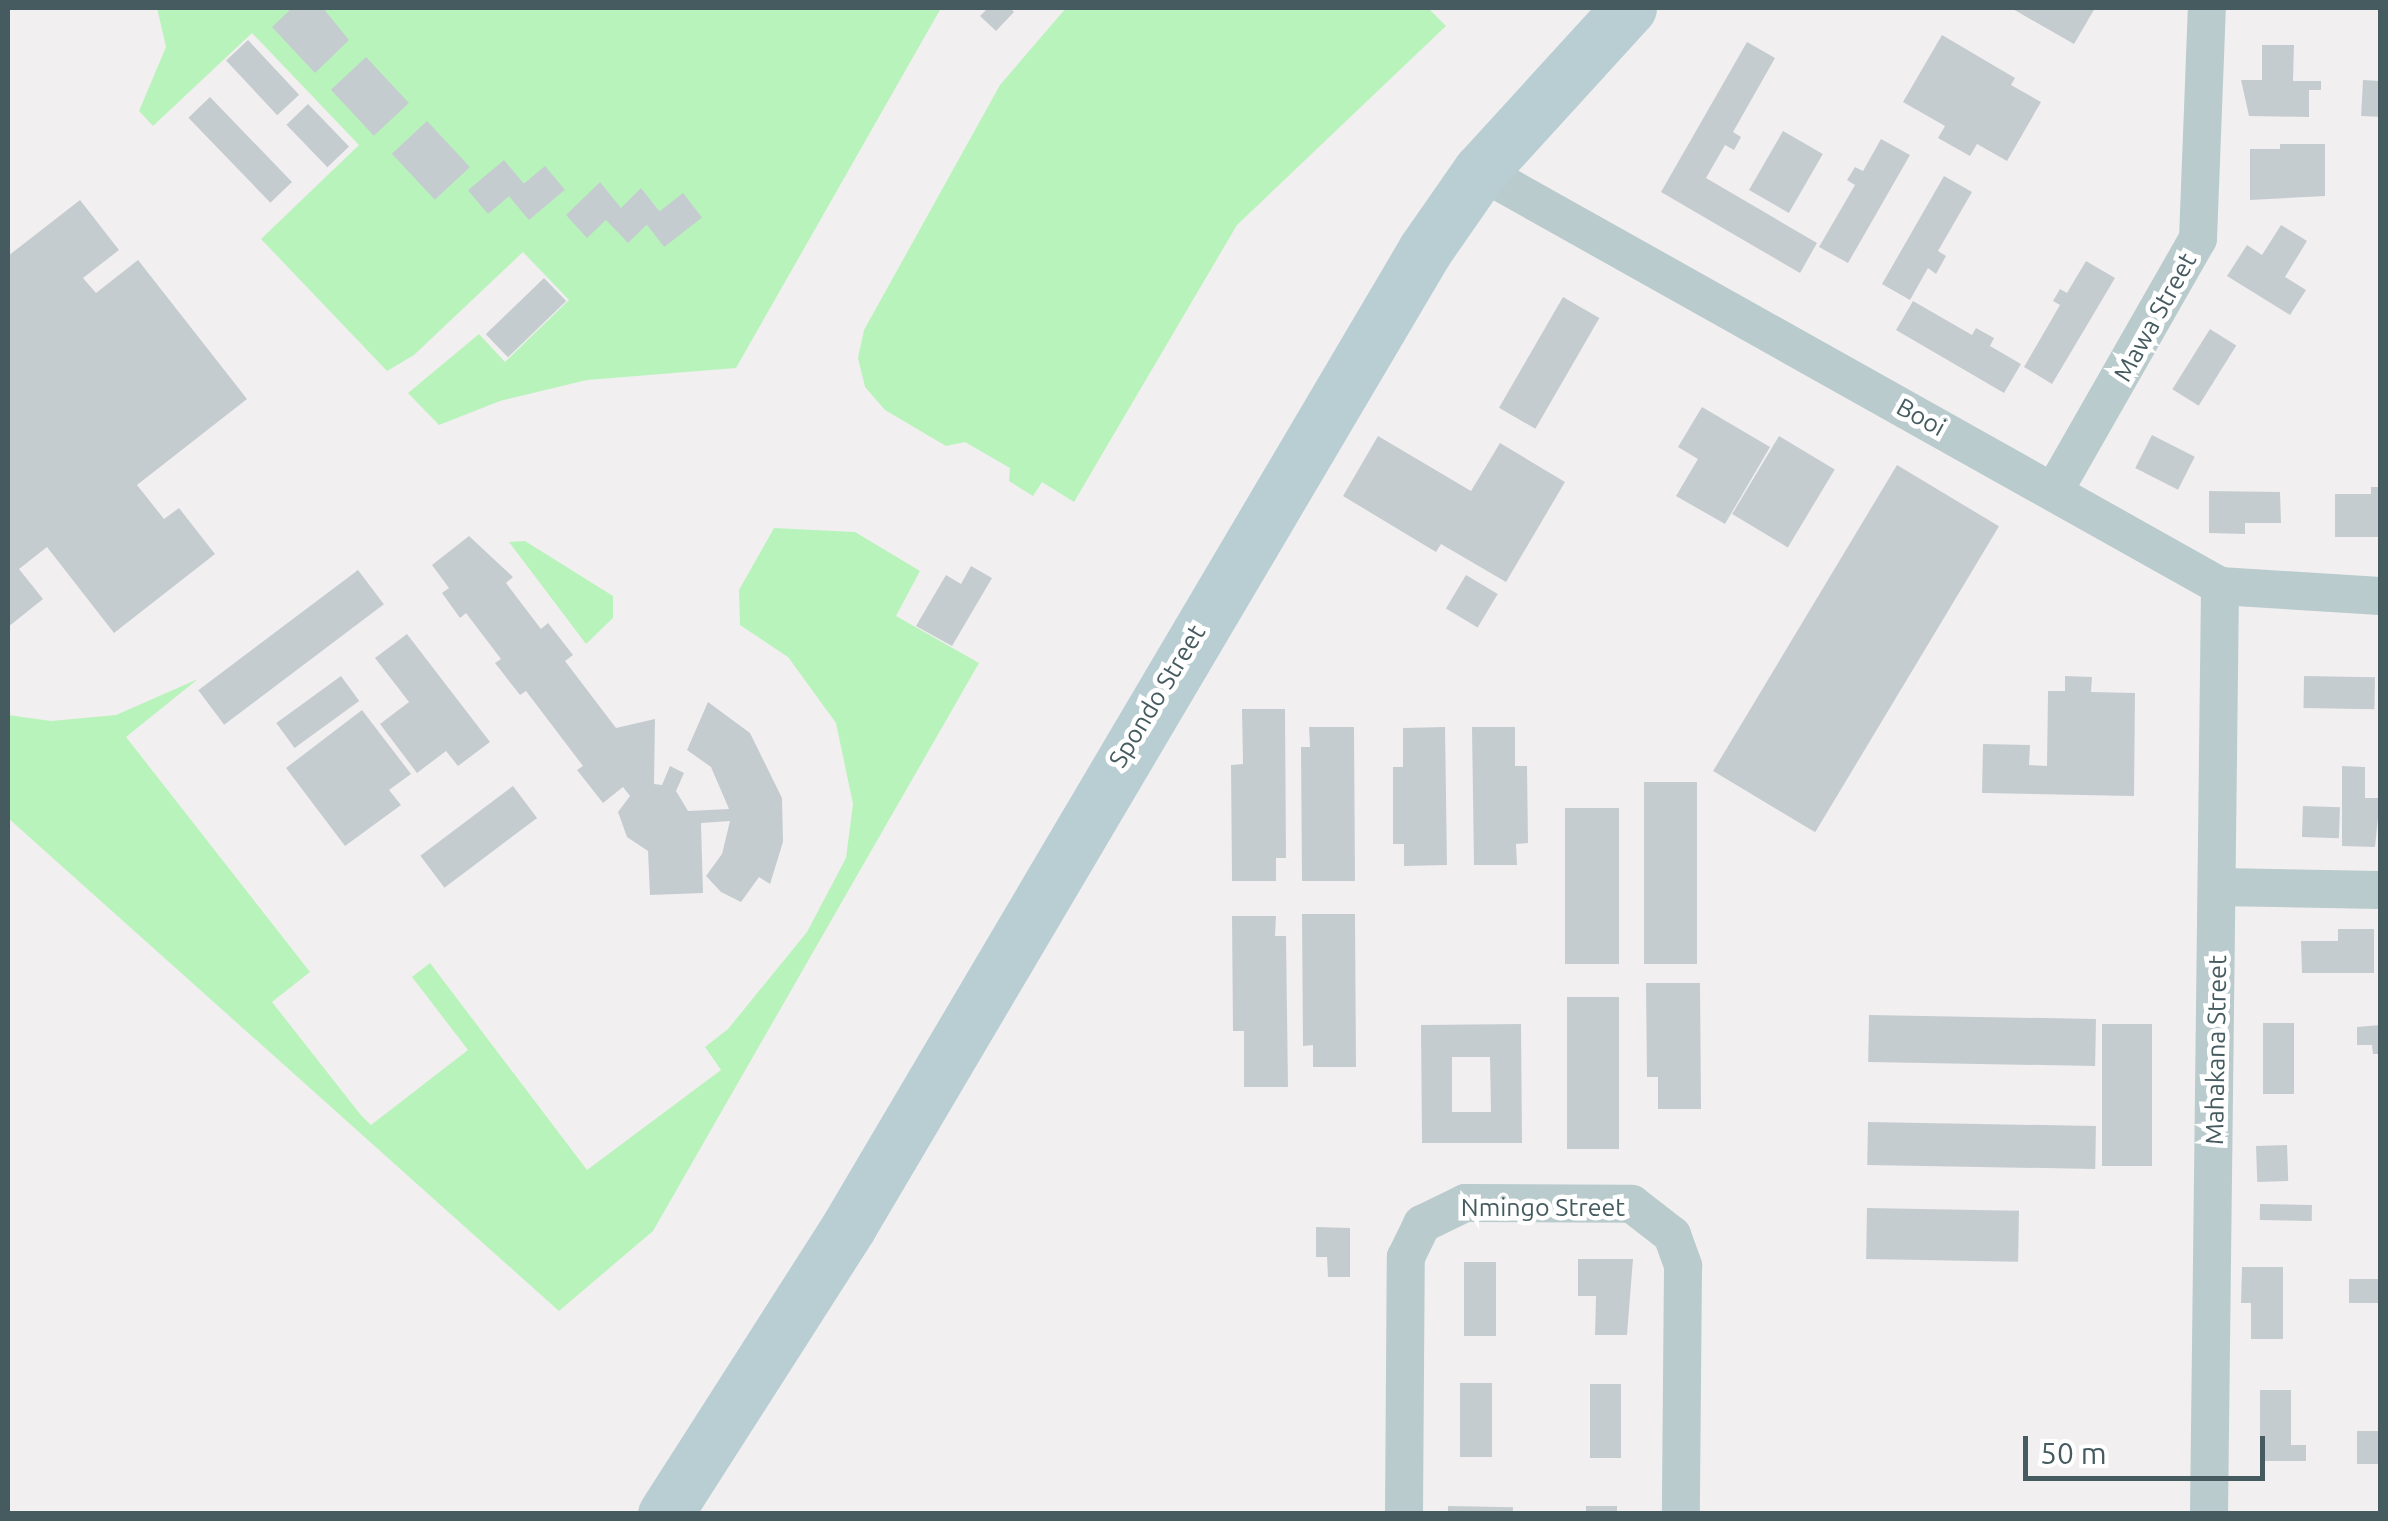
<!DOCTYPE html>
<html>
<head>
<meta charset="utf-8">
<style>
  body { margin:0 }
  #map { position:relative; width:2388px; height:1521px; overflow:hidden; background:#f2eff0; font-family:Ubuntu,sans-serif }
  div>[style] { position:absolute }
  .green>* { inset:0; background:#b9f3bc }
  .building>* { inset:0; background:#c5ccd0; transform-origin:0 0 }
  .minor>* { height:38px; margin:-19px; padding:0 19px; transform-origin:19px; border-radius:19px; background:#b9cbcd }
  .secondary>* { height:55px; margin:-27.5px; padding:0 27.5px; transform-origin:27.5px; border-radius:27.5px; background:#b9ced3 }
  span { translate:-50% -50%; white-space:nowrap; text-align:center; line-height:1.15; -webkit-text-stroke:9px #fff; paint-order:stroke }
  .street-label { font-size:25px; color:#455b5f }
  .frame { position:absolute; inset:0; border:10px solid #455b5f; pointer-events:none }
  .scale { position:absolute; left:2023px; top:1436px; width:242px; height:45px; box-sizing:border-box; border:5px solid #455b5f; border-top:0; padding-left:12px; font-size:30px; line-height:35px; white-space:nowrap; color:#455b5f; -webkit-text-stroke:8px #fff; paint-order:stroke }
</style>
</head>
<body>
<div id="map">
  <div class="green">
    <i style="clip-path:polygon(157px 8px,941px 8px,736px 368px,587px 380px,500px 401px,439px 425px,408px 393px,479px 334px,505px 362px,569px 300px,523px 252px,414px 355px,387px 371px,261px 239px,359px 145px,252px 33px,153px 126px,139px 111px,166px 47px)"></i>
    <i style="clip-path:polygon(1066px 8px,1428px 8px,1446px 26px,1237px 225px,1074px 502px,1042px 482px,1033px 496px,1009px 481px,1010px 468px,965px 442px,946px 446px,885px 410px,865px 387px,858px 358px,864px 330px,1000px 85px)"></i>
    <i style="clip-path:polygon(774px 528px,855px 532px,920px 571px,896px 616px,979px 663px,653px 1231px,559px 1311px,8px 818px,8px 715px,51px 721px,116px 715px,198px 679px,126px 737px,310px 972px,272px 1002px,360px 1114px,371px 1125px,468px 1050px,412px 977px,430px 963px,587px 1170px,721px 1070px,705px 1047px,728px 1029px,807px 932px,846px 858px,853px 804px,836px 723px,788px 657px,740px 625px,739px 590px)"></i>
    <i style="clip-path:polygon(525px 541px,613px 596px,613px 618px,586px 644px,509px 542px)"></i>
  </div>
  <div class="building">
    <i style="clip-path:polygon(292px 8px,323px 8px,349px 40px,315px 73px,272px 27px)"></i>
    <i style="clip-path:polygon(988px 8px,1010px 8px,1014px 12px,996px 31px,980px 16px)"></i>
    <i style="clip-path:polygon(2011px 8px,2095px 8px,2074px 44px)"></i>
    <i style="clip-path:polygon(1942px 35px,2015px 78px,2011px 85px,2041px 102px,2007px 161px,1977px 144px,1970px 156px,1938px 138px,1945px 126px,1903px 102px)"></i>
    <i style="left:248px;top:40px;width:75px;height:30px;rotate:47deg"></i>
    <i style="clip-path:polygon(1747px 42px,1775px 58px,1733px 132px,1741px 137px,1734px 150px,1725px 145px,1706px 178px,1817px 243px,1800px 273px,1661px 192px)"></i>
    <i style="clip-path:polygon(2262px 45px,2294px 45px,2293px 81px,2321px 81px,2321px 90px,2309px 90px,2309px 117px,2249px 116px,2241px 80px,2262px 80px)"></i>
    <i style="left:366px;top:57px;width:63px;height:48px;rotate:47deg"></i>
    <i style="left:2363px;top:80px;width:17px;height:36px;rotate:3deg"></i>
    <i style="left:210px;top:97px;width:118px;height:30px;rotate:46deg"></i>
    <i style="left:308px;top:104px;width:59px;height:30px;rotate:46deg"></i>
    <i style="left:427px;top:121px;width:63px;height:48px;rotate:47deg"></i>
    <i style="left:1783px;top:131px;width:46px;height:68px;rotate:30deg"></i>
    <i style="clip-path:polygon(1881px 139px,1910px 155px,1848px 263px,1819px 247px,1855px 185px,1847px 180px,1855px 167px,1863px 171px)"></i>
    <i style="clip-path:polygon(2280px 144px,2325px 144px,2325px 196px,2250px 200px,2250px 149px,2280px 149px)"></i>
    <i style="left:504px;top:160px;width:31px;height:47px;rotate:50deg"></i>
    <i style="left:545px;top:166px;width:31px;height:47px;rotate:50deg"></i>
    <i style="clip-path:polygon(1944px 176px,1972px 192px,1938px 251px,1946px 256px,1936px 274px,1928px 268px,1910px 300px,1882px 284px)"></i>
    <i style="clip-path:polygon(600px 182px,621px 208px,641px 188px,660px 212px,628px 243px,606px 220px,587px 238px,566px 215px)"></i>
    <i style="left:683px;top:193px;width:31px;height:48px;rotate:52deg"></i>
    <i style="clip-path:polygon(80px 200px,119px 250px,83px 278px,96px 293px,138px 260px,247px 399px,137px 485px,164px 519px,179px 508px,215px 554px,114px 633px,47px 547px,19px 569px,43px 599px,8px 627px,8px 256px)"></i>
    <i style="clip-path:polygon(2281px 225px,2307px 241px,2285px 277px,2306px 290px,2290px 315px,2227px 276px,2247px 245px,2262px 255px)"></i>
    <i style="clip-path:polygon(2086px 261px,2115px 278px,2052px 384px,2024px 367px,2060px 305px,2053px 301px,2060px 289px,2067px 293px)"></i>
    <i style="left:544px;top:278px;width:32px;height:81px;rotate:46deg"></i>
    <i style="left:1563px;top:297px;width:42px;height:128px;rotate:30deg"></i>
    <i style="clip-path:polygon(1913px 301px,1972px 335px,1976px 328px,1994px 338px,1990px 346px,2021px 364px,2004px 393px,1896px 330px)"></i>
    <i style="left:2210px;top:329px;width:31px;height:71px;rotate:32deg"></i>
    <i style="clip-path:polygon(1702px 407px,1770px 447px,1725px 524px,1676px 496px,1698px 459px,1678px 447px)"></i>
    <i style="left:2152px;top:435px;width:48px;height:37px;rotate:27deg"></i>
    <i style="clip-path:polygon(1378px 436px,1471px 491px,1500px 443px,1565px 482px,1506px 582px,1441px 544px,1436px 552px,1343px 496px)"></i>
    <i style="left:1779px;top:436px;width:65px;height:91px;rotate:31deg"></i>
    <i style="left:1897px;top:465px;width:119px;height:357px;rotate:31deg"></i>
    <i style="clip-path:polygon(2371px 487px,2380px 487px,2380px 537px,2335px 537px,2335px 494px,2371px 494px)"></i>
    <i style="clip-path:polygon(2209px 491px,2280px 492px,2281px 523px,2245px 523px,2245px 534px,2209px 533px)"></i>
    <i style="clip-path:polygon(469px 536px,513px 577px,506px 583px,541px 629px,548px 623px,573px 655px,565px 661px,616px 728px,655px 719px,654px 784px,662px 785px,670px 766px,684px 773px,676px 791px,688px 811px,729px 809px,711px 767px,687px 750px,708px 702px,750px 733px,782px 798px,783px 842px,770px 884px,759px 877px,741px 902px,721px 892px,706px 876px,722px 854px,730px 821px,701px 823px,703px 893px,650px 895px,648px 851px,627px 837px,618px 812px,630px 796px,623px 787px,603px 803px,577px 770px,583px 766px,526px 691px,520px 695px,495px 663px,501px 659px,466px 613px,460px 618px,442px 593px,449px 588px,432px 565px)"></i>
    <i style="clip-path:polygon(971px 566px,992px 578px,952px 646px,916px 626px,946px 575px,961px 584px)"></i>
    <i style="left:358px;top:570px;width:43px;height:200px;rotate:53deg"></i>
    <i style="left:1466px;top:575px;width:37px;height:39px;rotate:31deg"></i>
    <i style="clip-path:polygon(407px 634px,490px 742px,458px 766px,446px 751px,417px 773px,380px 724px,409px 702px,375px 658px)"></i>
    <i style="left:341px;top:676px;width:31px;height:80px;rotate:54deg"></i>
    <i style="clip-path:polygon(2065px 676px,2092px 677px,2091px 692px,2135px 693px,2134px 796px,1982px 793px,1983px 744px,2030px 745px,2029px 765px,2047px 766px,2048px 691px,2065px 691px)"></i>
    <i style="left:2304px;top:676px;width:71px;height:32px;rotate:1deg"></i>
    <i style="clip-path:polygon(1242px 709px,1285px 709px,1286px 858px,1276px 858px,1276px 881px,1232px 881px,1231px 765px,1243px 764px)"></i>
    <i style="clip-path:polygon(362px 710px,411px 774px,389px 790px,401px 805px,345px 846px,286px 768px)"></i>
    <i style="clip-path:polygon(1309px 727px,1354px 727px,1355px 881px,1302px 881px,1301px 747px,1310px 747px)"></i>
    <i style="clip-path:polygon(1445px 727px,1447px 865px,1404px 866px,1404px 844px,1393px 844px,1393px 767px,1403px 767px,1403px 728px)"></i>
    <i style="clip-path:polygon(1472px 727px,1515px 727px,1515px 766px,1527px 766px,1528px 843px,1516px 844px,1517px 865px,1474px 865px)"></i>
    <i style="clip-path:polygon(2342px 766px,2365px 767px,2365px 798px,2380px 798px,2375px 847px,2342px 846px)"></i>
    <i style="left:1644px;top:782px;width:53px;height:182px"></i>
    <i style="left:513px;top:786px;width:40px;height:116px;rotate:53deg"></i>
    <i style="left:2303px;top:806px;width:37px;height:31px;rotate:2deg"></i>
    <i style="left:1619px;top:808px;width:156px;height:54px;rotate:90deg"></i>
    <i style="clip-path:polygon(1302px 914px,1355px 914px,1356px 1067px,1313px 1067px,1313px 1045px,1303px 1046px)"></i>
    <i style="clip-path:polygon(1232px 916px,1276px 916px,1275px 936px,1286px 936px,1288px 1087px,1244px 1087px,1244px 1031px,1233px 1031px)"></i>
    <i style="clip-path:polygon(2338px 929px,2374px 929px,2374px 973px,2302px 973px,2301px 941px,2338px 941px)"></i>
    <i style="clip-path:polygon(1646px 983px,1700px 983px,1701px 1109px,1658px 1109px,1658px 1077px,1647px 1077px)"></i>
    <i style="left:1567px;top:997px;width:52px;height:152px"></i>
    <i style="left:1869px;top:1015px;width:227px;height:47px;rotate:1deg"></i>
    <i style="left:2263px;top:1023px;width:31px;height:71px"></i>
    <i style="clip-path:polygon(evenodd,1521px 1024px,1522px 1143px,1422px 1143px,1421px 1025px,1521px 1024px,1452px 1057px,1490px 1057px,1491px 1112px,1452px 1112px,1452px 1057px)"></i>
    <i style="left:2102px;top:1024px;width:50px;height:142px"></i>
    <i style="clip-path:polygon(2380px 1025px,2380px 1054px,2373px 1054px,2372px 1045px,2357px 1045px,2357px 1027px)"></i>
    <i style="left:1868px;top:1122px;width:228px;height:43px;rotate:1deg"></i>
    <i style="left:2287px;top:1145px;width:36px;height:31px;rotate:88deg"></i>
    <i style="left:2260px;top:1204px;width:52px;height:16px;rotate:1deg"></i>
    <i style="left:1867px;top:1208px;width:152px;height:51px;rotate:1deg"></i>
    <i style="clip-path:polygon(1316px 1227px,1350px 1228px,1350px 1277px,1328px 1277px,1327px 1257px,1316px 1257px)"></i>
    <i style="clip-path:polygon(1578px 1259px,1633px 1259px,1627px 1335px,1595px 1335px,1596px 1296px,1578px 1296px)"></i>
    <i style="left:1464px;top:1262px;width:32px;height:74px"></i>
    <i style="clip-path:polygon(2242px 1267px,2283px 1267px,2283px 1339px,2251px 1339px,2251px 1303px,2241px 1303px)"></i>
    <i style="left:2349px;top:1279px;width:31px;height:24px"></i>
    <i style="left:1460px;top:1383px;width:32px;height:74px"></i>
    <i style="left:1590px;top:1384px;width:31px;height:74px"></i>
    <i style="clip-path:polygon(2260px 1390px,2291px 1390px,2291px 1445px,2306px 1445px,2306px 1461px,2260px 1461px)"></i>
    <i style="left:2357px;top:1431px;width:23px;height:33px"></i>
    <i style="left:1448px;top:1506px;width:65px;height:8px;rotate:1deg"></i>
    <i style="left:1586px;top:1506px;width:31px;height:8px"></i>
  </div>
  <div class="minor">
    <i style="left:1480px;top:171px;width:848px;rotate:29.28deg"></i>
    <i style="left:2220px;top:586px;width:160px;rotate:3.6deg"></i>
    <i style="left:2054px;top:491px;width:290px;rotate:-60.3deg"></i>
    <i style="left:2198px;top:239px;width:231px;rotate:-87.8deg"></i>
    <i style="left:2219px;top:887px;width:161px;rotate:1.1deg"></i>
    <i style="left:1404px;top:1514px;width:257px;rotate:-89.6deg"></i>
    <i style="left:1406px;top:1257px;width:37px;rotate:-64deg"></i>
    <i style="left:1422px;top:1224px;width:48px;rotate:-26deg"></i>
    <i style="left:1465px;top:1203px;width:167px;rotate:0.3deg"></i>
    <i style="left:1632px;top:1204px;width:51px;rotate:37.8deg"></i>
    <i style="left:1672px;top:1235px;width:33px;rotate:70deg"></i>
    <i style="left:1683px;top:1266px;width:248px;rotate:90.5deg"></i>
    <i style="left:2209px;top:1514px;width:928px;rotate:-89.32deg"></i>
  </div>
  <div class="secondary">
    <i style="left:665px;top:1514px;width:342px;rotate:-57.4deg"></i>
    <i style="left:849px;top:1226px;width:1133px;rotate:-59.45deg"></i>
    <i style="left:1425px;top:250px;width:96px;rotate:-55.2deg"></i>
    <i style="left:1480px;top:171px;width:221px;rotate:-47.6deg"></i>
  </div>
  <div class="street-label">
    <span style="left:2155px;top:317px;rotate:-61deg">Mawa Street</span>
    <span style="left:1921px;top:417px;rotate:29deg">Booi</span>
    <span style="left:1157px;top:696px;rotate:-59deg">Spondo Street</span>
    <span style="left:2216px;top:1050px;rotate:-89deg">Mahakana Street</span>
    <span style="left:1543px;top:1207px">Nmingo Street</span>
  </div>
  <div class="frame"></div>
  <div class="scale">50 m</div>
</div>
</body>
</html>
